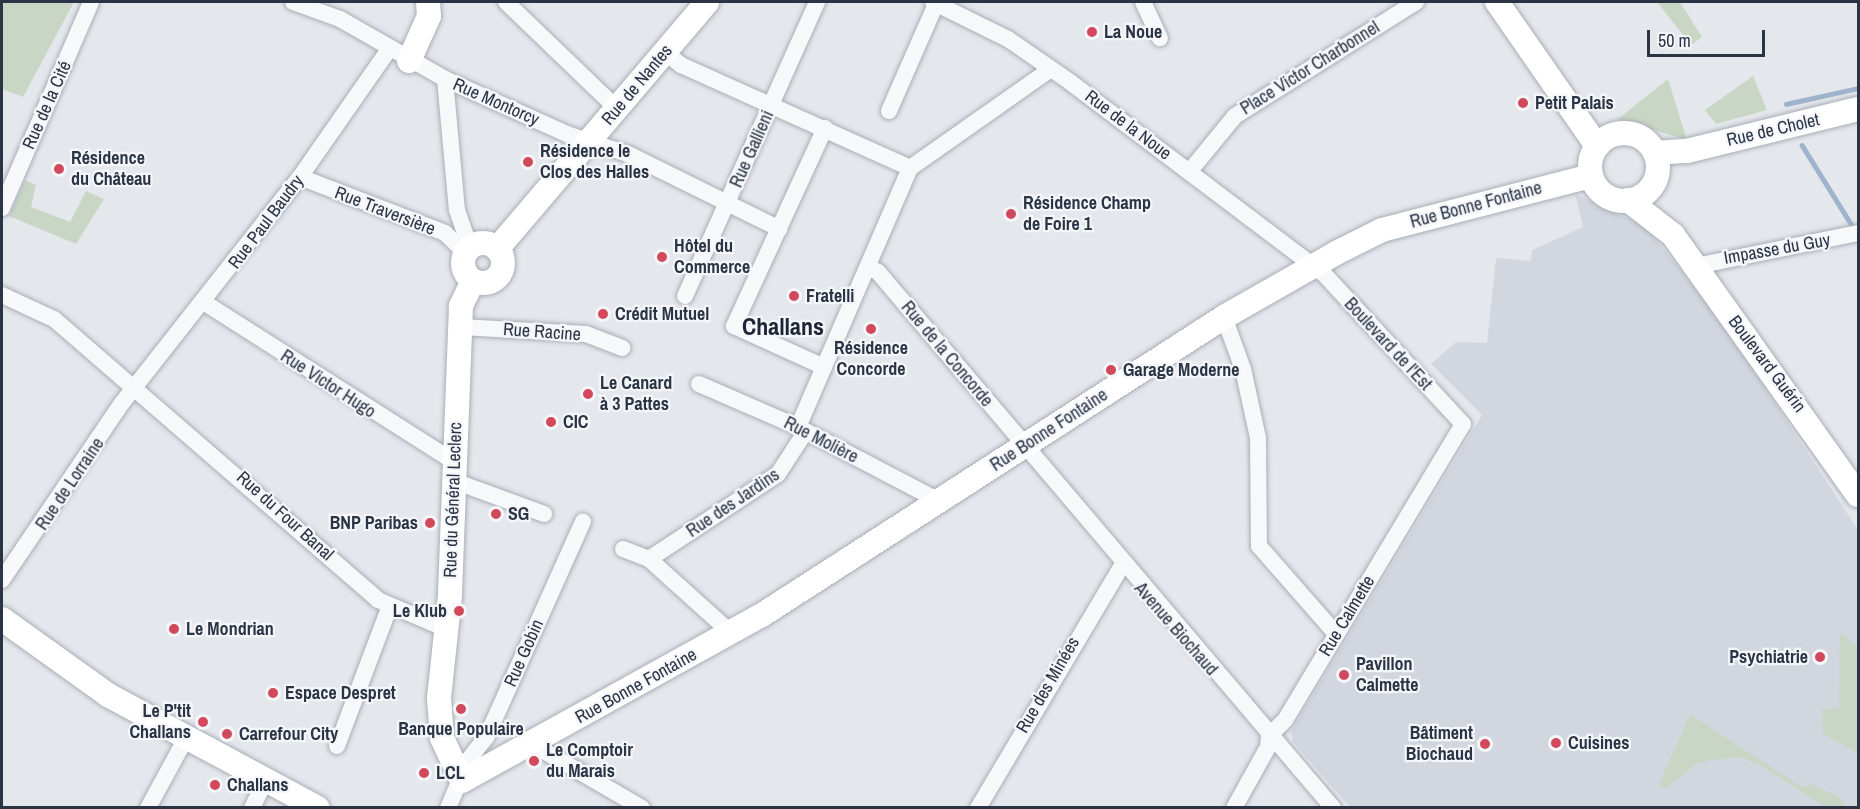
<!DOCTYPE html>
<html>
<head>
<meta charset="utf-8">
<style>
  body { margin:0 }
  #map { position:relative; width:1860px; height:809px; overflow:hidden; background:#e4e7ec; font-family:"Archivo Narrow",sans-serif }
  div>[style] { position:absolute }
  .built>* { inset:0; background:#d2d6de }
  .green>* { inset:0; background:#c9d6c5 }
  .stream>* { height:4.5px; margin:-2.25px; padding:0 2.25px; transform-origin:2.25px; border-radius:2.25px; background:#9fb4cc }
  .roads { filter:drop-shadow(0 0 2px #a9aeb7) drop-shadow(0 0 2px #a9aeb7) }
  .street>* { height:16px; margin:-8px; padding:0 8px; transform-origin:8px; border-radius:8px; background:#f7f8fa }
  .secondary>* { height:24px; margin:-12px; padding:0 12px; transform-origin:12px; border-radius:12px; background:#fff }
  .secondary>.ring { margin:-12px; padding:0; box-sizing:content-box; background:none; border:24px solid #fff; border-radius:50% }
  .dots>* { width:16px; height:16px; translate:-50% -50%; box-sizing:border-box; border:3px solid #f4f6f9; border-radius:50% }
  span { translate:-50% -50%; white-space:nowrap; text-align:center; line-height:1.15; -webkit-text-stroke:4.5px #f4f6f9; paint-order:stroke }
  .poi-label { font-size:18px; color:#2b3445; font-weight:700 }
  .left { translate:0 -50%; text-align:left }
  .right { translate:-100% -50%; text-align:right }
  .street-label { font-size:18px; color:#2b3445 }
  .district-label { font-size:24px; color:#1d2536; font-weight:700 }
  .frame { position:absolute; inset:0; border:3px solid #2b3445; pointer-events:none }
  .scale { position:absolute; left:1647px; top:30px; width:118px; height:27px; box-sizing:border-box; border:3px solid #2b3445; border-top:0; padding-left:8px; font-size:18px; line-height:21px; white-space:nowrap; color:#2b3445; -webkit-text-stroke:4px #f4f6f9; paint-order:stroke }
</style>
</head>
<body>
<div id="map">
  <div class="built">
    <i style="clip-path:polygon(1575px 194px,1645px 226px,1720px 319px,1858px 530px,1858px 807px,1350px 807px,1293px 742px,1291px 731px,1482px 415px,1431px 364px,1456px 342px,1487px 343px,1496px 258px,1531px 261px,1532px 250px,1583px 227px)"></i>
  </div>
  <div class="green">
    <i style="clip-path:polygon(2px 2px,74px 2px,23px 97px,2px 89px)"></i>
    <i style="clip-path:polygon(1657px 2px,1680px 2px,1702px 37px,1691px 45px)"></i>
    <i style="clip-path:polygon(1753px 76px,1767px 110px,1716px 124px,1705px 110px)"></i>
    <i style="clip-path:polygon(1668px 79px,1687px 140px,1618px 119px)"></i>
    <i style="clip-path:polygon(25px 180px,36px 185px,31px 207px,70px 222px,86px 191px,104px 199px,76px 244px,9px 216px)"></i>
    <i style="clip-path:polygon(1840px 632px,1858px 647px,1858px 753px,1823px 734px,1822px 709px,1839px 708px)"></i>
    <i style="clip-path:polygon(1690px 714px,1803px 788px,1811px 784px,1841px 798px,1845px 807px,1825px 807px,1757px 763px,1738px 757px,1699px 762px,1665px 789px,1659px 784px)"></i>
  </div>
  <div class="stream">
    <i style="left:1786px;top:104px;width:74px;rotate:-12.5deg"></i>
    <i style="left:1802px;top:145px;width:100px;rotate:58.1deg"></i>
  </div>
  <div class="roads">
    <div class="street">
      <i style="left:293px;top:2px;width:50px;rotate:19.9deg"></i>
      <i style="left:340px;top:19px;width:121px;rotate:29.7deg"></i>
      <i style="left:445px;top:79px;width:134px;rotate:24.3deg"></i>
      <i style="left:567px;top:134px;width:64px;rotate:18.2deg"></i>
      <i style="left:628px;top:154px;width:169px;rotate:26.3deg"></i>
      <i style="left:506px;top:2px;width:153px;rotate:43.9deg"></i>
      <i style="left:933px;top:2px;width:84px;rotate:26.3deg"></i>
      <i style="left:1008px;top:39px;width:75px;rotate:34.7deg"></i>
      <i style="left:1070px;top:82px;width:317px;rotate:37.1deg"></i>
      <i style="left:1323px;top:273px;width:206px;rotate:47.2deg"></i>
      <i style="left:1463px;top:424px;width:345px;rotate:121deg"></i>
      <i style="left:1285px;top:720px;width:23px;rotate:135deg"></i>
      <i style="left:1269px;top:736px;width:11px;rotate:95deg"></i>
      <i style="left:1268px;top:747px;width:70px;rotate:119.1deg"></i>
      <i style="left:1143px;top:2px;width:40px;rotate:65deg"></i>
      <i style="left:665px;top:52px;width:21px;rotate:39deg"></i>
      <i style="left:681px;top:65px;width:251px;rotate:24.2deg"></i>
      <i style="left:445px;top:79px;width:132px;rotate:84.8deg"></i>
      <i style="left:457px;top:210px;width:39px;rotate:71deg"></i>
      <i style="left:889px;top:111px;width:117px;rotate:-66.3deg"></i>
      <i style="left:1189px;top:172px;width:72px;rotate:-50.6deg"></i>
      <i style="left:1235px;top:116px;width:214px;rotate:-32.2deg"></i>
      <i style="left:300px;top:177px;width:155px;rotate:21.1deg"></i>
      <i style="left:445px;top:233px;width:28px;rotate:44deg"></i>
      <i style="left:2px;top:208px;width:224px;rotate:-66.6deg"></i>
      <i style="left:1696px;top:266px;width:165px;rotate:-11.5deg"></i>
      <i style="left:868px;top:267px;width:11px;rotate:27deg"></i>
      <i style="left:878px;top:272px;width:703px;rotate:49.67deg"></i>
      <i style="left:2px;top:295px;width:57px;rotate:24.8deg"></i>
      <i style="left:54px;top:319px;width:429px;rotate:40.9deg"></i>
      <i style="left:378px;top:600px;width:72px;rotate:23deg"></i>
      <i style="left:685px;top:296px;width:322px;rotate:-65.8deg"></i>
      <i style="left:205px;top:303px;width:294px;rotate:32.5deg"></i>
      <i style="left:1224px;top:317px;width:55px;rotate:69.9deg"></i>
      <i style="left:1243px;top:369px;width:71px;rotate:77.7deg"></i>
      <i style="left:1258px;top:438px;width:108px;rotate:89.5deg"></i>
      <i style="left:1259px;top:546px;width:117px;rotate:48.8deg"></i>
      <i style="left:461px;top:327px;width:125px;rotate:3.2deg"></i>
      <i style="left:586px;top:334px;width:39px;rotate:21deg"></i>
      <i style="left:824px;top:367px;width:99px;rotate:-155.5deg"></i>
      <i style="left:734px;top:326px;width:218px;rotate:-65.3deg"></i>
      <i style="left:699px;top:384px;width:108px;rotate:23.5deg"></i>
      <i style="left:798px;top:427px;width:159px;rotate:27.7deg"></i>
      <i style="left:798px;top:427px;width:282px;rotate:-66.6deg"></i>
      <i style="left:910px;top:168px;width:172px;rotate:-35.1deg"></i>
      <i style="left:454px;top:481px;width:96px;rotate:20.1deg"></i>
      <i style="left:623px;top:549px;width:28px;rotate:21deg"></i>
      <i style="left:649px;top:559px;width:109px;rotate:42deg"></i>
      <i style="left:649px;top:559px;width:154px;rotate:-33.4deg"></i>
      <i style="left:778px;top:474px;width:48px;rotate:-57deg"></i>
      <i style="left:2px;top:580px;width:214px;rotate:-55.9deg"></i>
      <i style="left:122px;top:403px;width:288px;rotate:-51.8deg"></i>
      <i style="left:300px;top:177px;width:154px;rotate:-55.1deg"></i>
      <i style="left:532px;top:744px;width:127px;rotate:30.2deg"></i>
      <i style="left:337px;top:746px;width:150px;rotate:-69.3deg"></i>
      <i style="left:148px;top:808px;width:80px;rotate:-61.5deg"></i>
      <i style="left:252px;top:808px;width:34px;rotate:-64deg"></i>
      <i style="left:448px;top:808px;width:53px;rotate:-66.8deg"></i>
      <i style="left:469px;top:759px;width:29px;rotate:-52deg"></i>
      <i style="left:487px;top:736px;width:235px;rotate:-65.9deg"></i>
      <i style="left:978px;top:808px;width:282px;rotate:-59.3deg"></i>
    </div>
    <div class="secondary">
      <i style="left:1497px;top:2px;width:175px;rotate:55.2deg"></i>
      <i style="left:409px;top:61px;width:49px;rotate:-66deg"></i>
      <i style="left:429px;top:16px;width:14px;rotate:-94deg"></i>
      <i class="ring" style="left:1590px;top:133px;width:44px;height:44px"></i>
      <i style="left:1655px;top:153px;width:32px;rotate:-4deg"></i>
      <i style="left:1687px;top:151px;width:176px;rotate:-13.8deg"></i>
      <i style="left:1628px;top:200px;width:57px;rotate:37.9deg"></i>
      <i style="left:1673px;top:235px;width:319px;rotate:54.6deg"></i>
      <i class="ring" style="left:463px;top:243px;width:16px;height:16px"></i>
      <i style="left:497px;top:249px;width:324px;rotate:-49.6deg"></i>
      <i style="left:473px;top:281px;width:28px;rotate:116deg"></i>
      <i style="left:461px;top:306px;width:289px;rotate:92.2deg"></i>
      <i style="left:450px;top:595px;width:104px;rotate:96.1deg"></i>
      <i style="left:439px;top:698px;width:40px;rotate:85.7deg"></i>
      <i style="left:442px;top:738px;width:47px;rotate:65.1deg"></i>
      <i style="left:462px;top:781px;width:343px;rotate:-29deg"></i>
      <i style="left:762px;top:615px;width:550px;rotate:-32.82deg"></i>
      <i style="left:1224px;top:317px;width:129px;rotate:-29.7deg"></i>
      <i style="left:1336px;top:253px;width:51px;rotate:-26.6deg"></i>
      <i style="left:1382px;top:230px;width:216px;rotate:-14.5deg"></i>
      <i style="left:2px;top:619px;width:130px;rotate:35.6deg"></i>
      <i style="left:108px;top:695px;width:238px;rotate:28.3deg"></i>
    </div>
  </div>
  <div class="dots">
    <i style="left:1092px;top:32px;background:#d1495b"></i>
    <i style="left:1523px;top:103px;background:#d1495b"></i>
    <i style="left:528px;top:162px;background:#d1495b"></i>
    <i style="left:59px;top:169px;background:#d1495b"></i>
    <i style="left:1011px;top:214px;background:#d1495b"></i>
    <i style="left:662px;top:257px;background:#d1495b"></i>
    <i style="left:794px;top:296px;background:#d1495b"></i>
    <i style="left:603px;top:314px;background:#d1495b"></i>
    <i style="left:871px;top:329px;background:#d1495b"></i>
    <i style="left:1111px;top:370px;background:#d1495b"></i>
    <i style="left:588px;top:394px;background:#d1495b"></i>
    <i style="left:551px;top:422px;background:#d1495b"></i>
    <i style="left:496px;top:514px;background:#d1495b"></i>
    <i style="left:430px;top:523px;background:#d1495b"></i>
    <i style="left:459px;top:611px;background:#d1495b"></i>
    <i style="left:174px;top:629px;background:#d1495b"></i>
    <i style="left:1820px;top:657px;background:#d1495b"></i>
    <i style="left:1344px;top:675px;background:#d1495b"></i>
    <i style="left:273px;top:693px;background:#d1495b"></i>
    <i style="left:461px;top:709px;background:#d1495b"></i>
    <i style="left:203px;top:722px;background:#d1495b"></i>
    <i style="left:227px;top:734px;background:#d1495b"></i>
    <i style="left:1556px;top:743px;background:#d1495b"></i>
    <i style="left:1485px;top:744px;background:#d1495b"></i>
    <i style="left:534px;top:761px;background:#d1495b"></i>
    <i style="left:424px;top:773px;background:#d1495b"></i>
    <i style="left:215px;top:785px;background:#d1495b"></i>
  </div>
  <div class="poi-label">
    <span class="left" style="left:1104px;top:32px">La Noue</span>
    <span class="left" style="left:1535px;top:103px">Petit Palais</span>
    <span class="left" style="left:540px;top:162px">Résidence le<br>Clos des Halles</span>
    <span class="left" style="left:71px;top:169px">Résidence<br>du Château</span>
    <span class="left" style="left:1023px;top:214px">Résidence Champ<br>de Foire 1</span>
    <span class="left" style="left:674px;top:257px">Hôtel du<br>Commerce</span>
    <span class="left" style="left:806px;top:296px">Fratelli</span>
    <span class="left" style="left:615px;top:314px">Crédit Mutuel</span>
    <span style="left:871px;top:359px">Résidence<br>Concorde</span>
    <span class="left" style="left:1123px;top:370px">Garage Moderne</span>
    <span class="left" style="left:600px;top:394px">Le Canard<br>à 3 Pattes</span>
    <span class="left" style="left:563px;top:422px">CIC</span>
    <span class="left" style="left:508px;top:514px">SG</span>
    <span class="right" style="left:418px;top:523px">BNP Paribas</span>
    <span class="right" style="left:447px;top:611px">Le Klub</span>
    <span class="left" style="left:186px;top:629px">Le Mondrian</span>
    <span class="right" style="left:1808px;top:657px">Psychiatrie</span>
    <span class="left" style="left:1356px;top:675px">Pavillon<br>Calmette</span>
    <span class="left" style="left:285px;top:693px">Espace Despret</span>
    <span class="right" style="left:191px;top:722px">Le P'tit<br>Challans</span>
    <span style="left:461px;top:729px">Banque Populaire</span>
    <span class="left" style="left:239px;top:734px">Carrefour City</span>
    <span class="right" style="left:1473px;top:744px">Bâtiment<br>Biochaud</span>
    <span class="left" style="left:1568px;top:743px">Cuisines</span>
    <span class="left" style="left:546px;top:761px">Le Comptoir<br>du Marais</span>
    <span class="left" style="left:436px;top:773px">LCL</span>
    <span class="left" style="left:227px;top:785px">Challans</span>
  </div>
  <div class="street-label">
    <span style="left:1310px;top:68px;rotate:-32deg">Place Victor Charbonnel</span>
    <span style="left:637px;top:85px;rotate:-50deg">Rue de Nantes</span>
    <span style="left:496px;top:102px;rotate:24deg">Rue Montorcy</span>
    <span style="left:47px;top:105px;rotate:-66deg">Rue de la Cité</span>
    <span style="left:1128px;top:125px;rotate:37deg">Rue de la Noue</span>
    <span style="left:1773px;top:130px;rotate:-13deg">Rue de Cholet</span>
    <span style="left:752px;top:149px;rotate:-66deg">Rue Gallieni</span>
    <span style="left:1476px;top:205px;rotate:-15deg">Rue Bonne Fontaine</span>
    <span style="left:385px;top:211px;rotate:21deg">Rue Traversière</span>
    <span style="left:266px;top:222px;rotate:-53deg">Rue Paul Baudry</span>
    <span style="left:1777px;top:249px;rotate:-10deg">Impasse du Guy</span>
    <span style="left:542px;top:332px;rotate:4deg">Rue Racine</span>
    <span style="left:1388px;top:344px;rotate:47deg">Boulevard de l'Est</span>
    <span style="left:947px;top:354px;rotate:50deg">Rue de la Concorde</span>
    <span style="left:1767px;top:364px;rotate:53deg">Boulevard Guérin</span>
    <span style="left:328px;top:384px;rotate:33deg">Rue Victor Hugo</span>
    <span style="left:1049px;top:430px;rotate:-33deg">Rue Bonne Fontaine</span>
    <span style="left:821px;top:440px;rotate:27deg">Rue Molière</span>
    <span style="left:70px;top:484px;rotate:-56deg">Rue de Lorraine</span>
    <span style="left:453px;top:500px;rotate:-88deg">Rue du Général Leclerc</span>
    <span style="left:733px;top:503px;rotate:-34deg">Rue des Jardins</span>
    <span style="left:285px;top:516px;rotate:42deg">Rue du Four Banal</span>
    <span style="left:1347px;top:616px;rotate:-59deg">Rue Calmette</span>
    <span style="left:1176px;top:629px;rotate:49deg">Avenue Biochaud</span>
    <span style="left:524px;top:653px;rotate:-66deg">Rue Gobin</span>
    <span style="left:1048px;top:685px;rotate:-60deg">Rue des Minées</span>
    <span style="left:636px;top:686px;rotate:-29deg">Rue Bonne Fontaine</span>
  </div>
  <div class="district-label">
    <span style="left:783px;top:327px">Challans</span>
  </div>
  <div class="frame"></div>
  <div class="scale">50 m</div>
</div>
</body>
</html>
